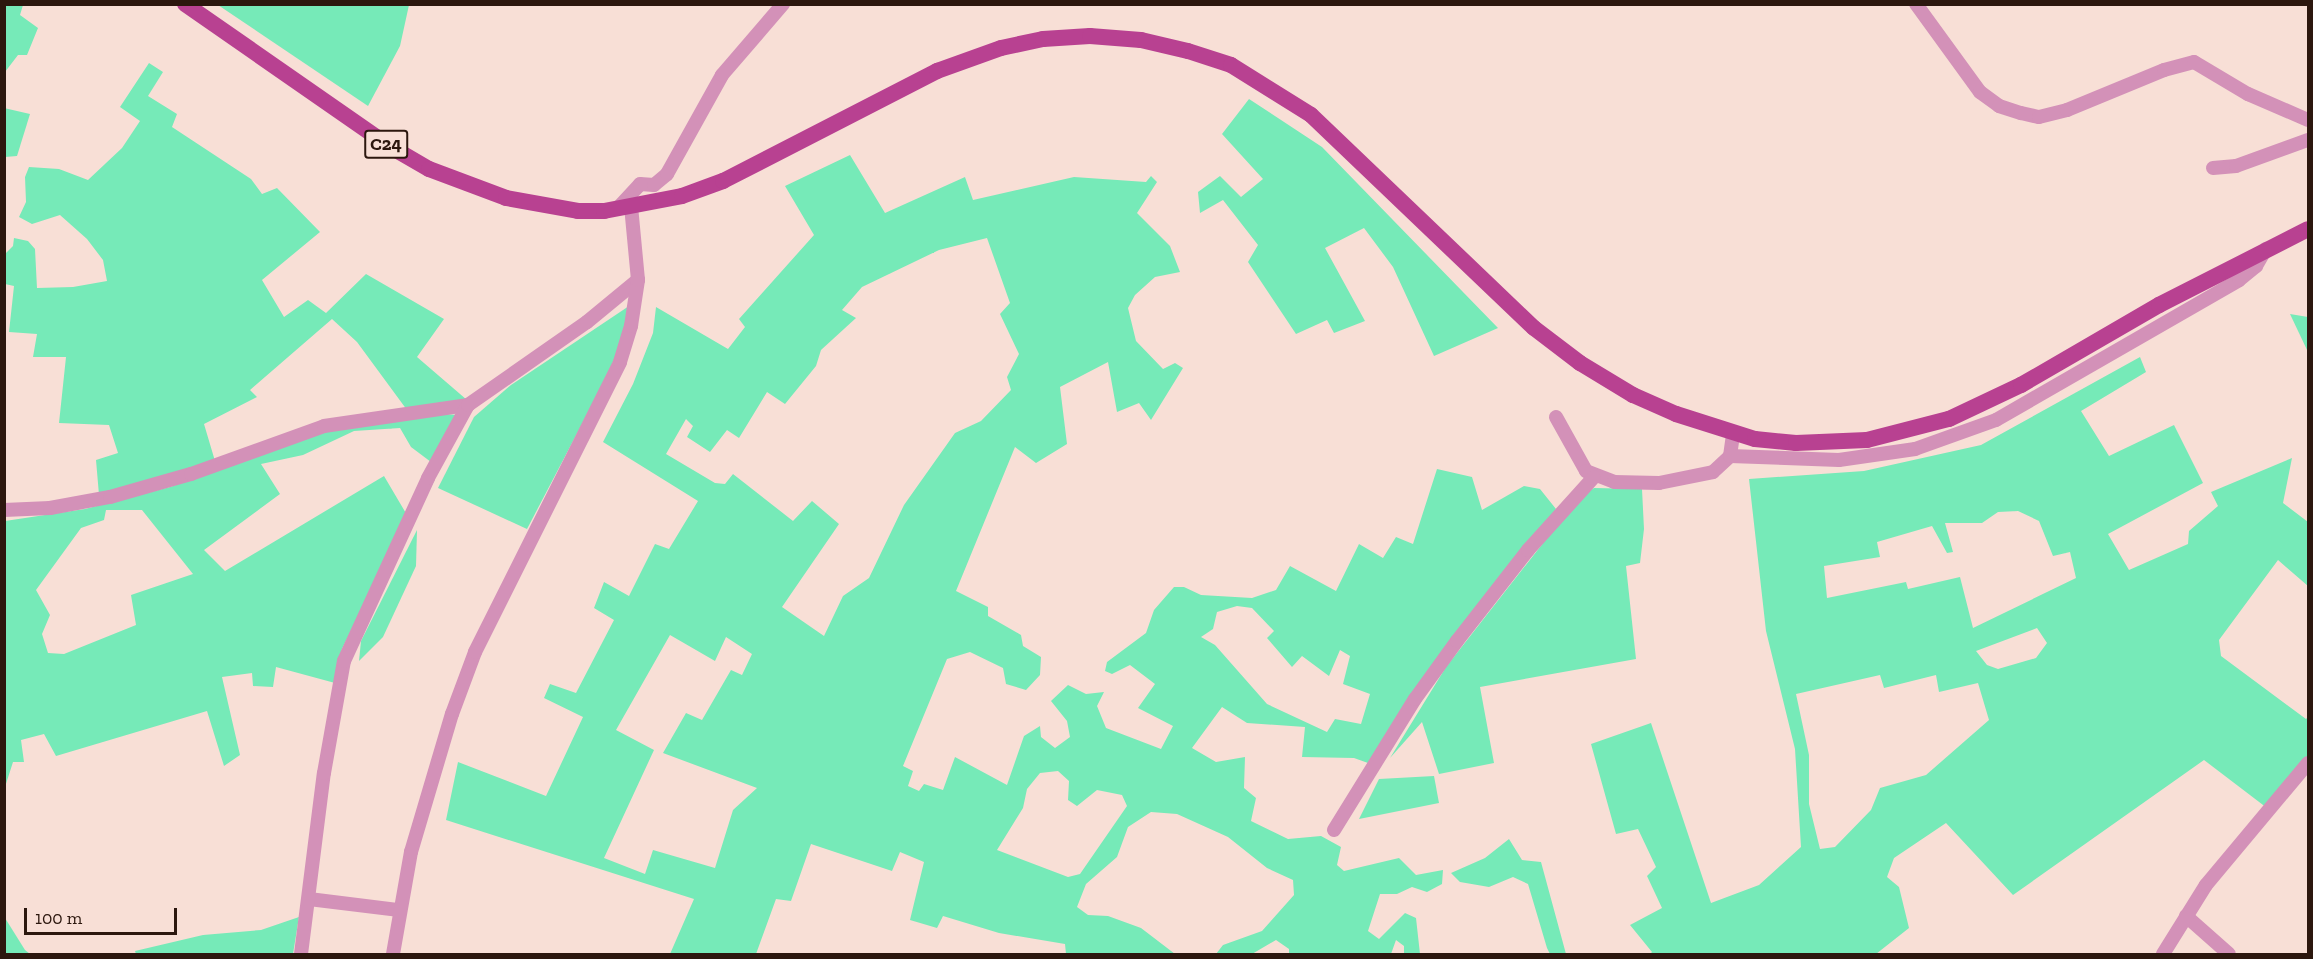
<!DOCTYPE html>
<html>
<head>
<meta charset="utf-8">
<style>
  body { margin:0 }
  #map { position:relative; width:2313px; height:959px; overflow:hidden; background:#f8dfd6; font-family:"Zilla Slab",serif }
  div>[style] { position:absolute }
  .green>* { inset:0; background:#76eab8 }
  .minor>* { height:14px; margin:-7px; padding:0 7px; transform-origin:7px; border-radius:7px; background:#d391b8 }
  .major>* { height:16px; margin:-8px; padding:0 8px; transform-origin:8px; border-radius:8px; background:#b84191 }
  span { translate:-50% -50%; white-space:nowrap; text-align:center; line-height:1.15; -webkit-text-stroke:5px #f8dfd6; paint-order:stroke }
  .shield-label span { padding:2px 4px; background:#f8dfd6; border:2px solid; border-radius:4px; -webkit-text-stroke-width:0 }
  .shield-label { font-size:18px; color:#2c170e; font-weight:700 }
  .frame { position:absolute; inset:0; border:6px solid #2c170e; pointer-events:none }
  .scale { position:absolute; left:24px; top:908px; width:153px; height:27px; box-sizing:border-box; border:3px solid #2c170e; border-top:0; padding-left:8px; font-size:18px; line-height:21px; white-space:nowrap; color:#2c170e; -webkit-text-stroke:4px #f8dfd6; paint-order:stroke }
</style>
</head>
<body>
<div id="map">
  <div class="green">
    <i style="clip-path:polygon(5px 4px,23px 5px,20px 15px,38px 28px,27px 55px,18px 55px,5px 72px)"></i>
    <i style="clip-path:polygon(218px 5px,409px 5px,400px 46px,368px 106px)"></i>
    <i style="clip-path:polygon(149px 63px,163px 72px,148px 96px,177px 114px,172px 127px,251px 179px,262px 194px,277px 188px,320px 232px,262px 280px,284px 317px,308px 300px,326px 313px,366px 274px,444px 319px,417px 357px,467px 400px,407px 410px,357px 342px,332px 319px,250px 390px,257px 397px,204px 424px,215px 461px,99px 495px,96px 460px,118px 453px,109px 425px,59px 423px,66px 357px,33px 357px,37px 334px,9px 332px,14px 286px,5px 284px,5px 254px,13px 246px,14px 238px,28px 241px,35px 249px,37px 288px,73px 287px,107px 281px,103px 260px,87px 239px,60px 215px,32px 224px,19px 217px,26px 202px,25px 177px,29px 167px,59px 169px,88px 180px,122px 148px,140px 121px,120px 107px)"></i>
    <i style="clip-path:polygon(1249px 99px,1322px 147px,1498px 328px,1434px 356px,1393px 267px,1364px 228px,1325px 248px,1365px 321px,1334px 333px,1327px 320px,1296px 334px,1248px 262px,1258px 245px,1223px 200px,1200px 213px,1198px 192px,1220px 176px,1241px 197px,1263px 179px,1222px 134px)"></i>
    <i style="clip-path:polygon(4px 108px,30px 114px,17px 156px,5px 157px)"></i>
    <i style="clip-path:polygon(evenodd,850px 155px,885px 213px,965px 177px,973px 200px,1074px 177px,1146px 182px,1151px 176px,1157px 182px,1137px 213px,1170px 246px,1180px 272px,1155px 277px,1135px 295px,1128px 308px,1136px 341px,1163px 369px,1175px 363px,1183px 368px,1151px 420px,1139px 403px,1117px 412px,1108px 362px,1060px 387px,1067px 444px,1036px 463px,1015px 447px,956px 591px,988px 607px,988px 616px,1021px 635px,1023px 646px,1041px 657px,1040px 675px,1026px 690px,1006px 684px,1003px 668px,970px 652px,947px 659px,903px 766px,913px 771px,908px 786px,919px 791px,924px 784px,943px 790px,955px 757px,1007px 785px,1024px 736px,1040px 726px,1041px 737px,1055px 748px,1070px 737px,1067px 721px,1051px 701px,1068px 685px,1086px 694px,1104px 692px,1097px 706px,1106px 728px,1161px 749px,1173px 726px,1138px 708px,1155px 684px,1130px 665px,1112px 674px,1105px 671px,1107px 662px,1146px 633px,1154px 610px,1174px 587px,1184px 587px,1201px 595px,1252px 598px,1276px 590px,1290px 566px,1336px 591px,1359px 544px,1383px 558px,1396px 537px,1413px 544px,1437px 469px,1472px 477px,1482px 510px,1524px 486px,1540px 489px,1556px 509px,1368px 763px,1354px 758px,1302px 757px,1305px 727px,1247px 723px,1222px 707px,1192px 748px,1216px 762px,1245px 757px,1244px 788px,1256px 798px,1251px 821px,1288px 839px,1321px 836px,1341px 847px,1337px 865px,1344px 871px,1399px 858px,1416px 875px,1443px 870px,1442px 884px,1427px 892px,1412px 887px,1397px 894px,1380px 894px,1368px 931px,1379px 939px,1405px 913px,1416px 918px,1420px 954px,1404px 954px,1404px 946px,1396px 940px,1391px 954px,1289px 954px,1289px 949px,1276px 940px,1252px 954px,1216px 954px,1223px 945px,1262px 931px,1294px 895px,1293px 880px,1267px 868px,1228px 837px,1177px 814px,1151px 812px,1128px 827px,1117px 857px,1086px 884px,1077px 907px,1088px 915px,1108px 916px,1141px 928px,1175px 954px,1066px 954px,1065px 944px,999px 933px,943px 916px,937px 928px,910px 920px,924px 862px,900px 852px,892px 871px,811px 844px,791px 901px,776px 899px,756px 954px,670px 954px,694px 899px,446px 820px,458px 762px,546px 796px,583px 717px,544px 698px,550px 684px,576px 693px,614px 620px,594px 608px,604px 582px,629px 596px,655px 544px,669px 549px,698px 501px,603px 442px,633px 384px,653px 333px,656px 307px,728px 349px,745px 327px,739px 319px,814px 235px,785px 186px,850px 155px,987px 238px,1010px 303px,1000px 314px,1019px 354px,1007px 377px,1011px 390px,981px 421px,955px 433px,904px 505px,869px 578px,843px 596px,824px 636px,782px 607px,839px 524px,812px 501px,793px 521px,733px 474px,725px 484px,715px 483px,666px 454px,686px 419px,693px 426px,687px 437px,710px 452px,727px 430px,739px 438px,767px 392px,785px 404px,816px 366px,821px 350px,856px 318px,842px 310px,862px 287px,939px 250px,987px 238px,850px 155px,1237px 606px,1252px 608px,1274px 631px,1267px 638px,1292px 667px,1302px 656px,1329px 676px,1340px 650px,1350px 656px,1343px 684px,1370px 694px,1361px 724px,1335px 719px,1327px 732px,1267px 704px,1215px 645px,1201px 637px,1213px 629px,1217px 612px,1237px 606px,850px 155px,670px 635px,715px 661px,726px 637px,752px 654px,742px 675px,731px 670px,702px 720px,686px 713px,663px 753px,757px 788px,733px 810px,715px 868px,653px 850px,645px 874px,604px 858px,654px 750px,616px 730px,670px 635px,850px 155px,1058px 771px,1069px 781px,1068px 800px,1077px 806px,1097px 790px,1122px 795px,1127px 806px,1080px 874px,1068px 877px,997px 850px,1023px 808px,1027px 789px,1040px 773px,1058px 771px)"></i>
    <i style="clip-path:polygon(632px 304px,625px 335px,604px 382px,527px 529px,438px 488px,474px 417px,511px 385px)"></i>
    <i style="clip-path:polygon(2290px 314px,2308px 317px,2308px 352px)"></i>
    <i style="clip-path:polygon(evenodd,2140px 357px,2146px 372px,2081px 411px,2109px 456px,2174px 425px,2203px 483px,2108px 534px,2129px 570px,2188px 544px,2189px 531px,2218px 506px,2211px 492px,2292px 458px,2283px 503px,2308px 522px,2308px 586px,2278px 560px,2219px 640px,2221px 656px,2306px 719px,2308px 717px,2308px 756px,2267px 808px,2204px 760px,2013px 895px,1946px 823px,1894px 858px,1887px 877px,1899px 887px,1909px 928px,1876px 954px,1650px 954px,1652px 952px,1630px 925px,1662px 908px,1647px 876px,1656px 867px,1638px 829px,1616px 834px,1591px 744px,1651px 723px,1711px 903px,1759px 885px,1801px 847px,1795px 749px,1766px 631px,1749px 479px,1864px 471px,1981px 445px,2140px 357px,2018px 511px,2039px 521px,2053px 556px,2070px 552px,2076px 578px,1973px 628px,1960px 577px,1908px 589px,1906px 582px,1827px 598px,1824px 566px,1880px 557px,1877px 542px,1932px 526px,1947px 553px,1953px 552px,1945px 523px,1982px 523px,1998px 512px,2018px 511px,2140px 357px,2037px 628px,2047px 643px,2036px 658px,1998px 669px,1987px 665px,1976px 651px,2037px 628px,2140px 357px,1880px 675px,1884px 688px,1936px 675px,1939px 692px,1978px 683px,1989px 720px,1926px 775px,1880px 788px,1871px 810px,1835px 847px,1820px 849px,1809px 804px,1809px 755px,1796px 694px,1880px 675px)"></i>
    <i style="clip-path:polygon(evenodd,443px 414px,459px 415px,431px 462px,411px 447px,400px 428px,354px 431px,303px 455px,261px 464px,280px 494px,204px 550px,225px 571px,384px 476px,407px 515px,342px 649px,335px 683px,276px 667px,273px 687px,253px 686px,252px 673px,222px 677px,240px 755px,224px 766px,207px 711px,56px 756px,44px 734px,21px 740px,24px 762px,13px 762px,5px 787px,5px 521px,85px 509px,170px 487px,337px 428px,443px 414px,106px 510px,142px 510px,193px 574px,131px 595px,136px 625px,64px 654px,48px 653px,42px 634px,50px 615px,36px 590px,81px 528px,104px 520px,106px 510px)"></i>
    <i style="clip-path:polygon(1594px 488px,1642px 489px,1644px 529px,1640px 563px,1626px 566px,1636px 659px,1480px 687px,1494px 763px,1439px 774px,1422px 722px,1390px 758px,1446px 667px,1576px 501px)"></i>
    <i style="clip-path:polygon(417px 530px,416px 566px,383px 637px,359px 661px,361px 641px)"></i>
    <i style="clip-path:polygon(1434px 776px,1439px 803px,1359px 819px,1379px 779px)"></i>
    <i style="clip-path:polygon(1509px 839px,1522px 860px,1541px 862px,1566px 954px,1550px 954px,1547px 948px,1528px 884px,1513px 877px,1489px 887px,1460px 882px,1451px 873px,1485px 858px)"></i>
    <i style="clip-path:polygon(299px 917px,293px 954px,136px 954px,135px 951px,203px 935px,261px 930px)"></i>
    <i style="clip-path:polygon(5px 918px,25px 950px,30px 954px,5px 954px)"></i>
  </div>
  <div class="minor">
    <i style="left:1916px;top:4px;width:109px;rotate:54deg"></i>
    <i style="left:1980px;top:92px;width:24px;rotate:36deg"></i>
    <i style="left:1999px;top:106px;width:23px;rotate:18deg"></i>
    <i style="left:2021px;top:113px;width:18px;rotate:13deg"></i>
    <i style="left:2039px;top:117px;width:29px;rotate:-14deg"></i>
    <i style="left:2067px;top:110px;width:105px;rotate:-22.4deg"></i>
    <i style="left:2164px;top:70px;width:31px;rotate:-15deg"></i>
    <i style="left:2194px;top:62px;width:63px;rotate:30.7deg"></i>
    <i style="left:2248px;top:94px;width:65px;rotate:23.4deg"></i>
    <i style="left:2213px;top:168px;width:23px;rotate:-5deg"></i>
    <i style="left:2236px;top:166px;width:77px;rotate:-19.9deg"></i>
    <i style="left:617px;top:209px;width:34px;rotate:-47deg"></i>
    <i style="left:640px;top:184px;width:14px;rotate:4deg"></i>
    <i style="left:654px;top:185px;width:17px;rotate:-40deg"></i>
    <i style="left:667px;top:174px;width:113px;rotate:-60.9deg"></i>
    <i style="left:722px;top:75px;width:94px;rotate:-49.3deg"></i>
    <i style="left:1556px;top:417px;width:62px;rotate:60.9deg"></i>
    <i style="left:1586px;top:471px;width:30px;rotate:21deg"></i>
    <i style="left:1614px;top:482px;width:45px;rotate:1.3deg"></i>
    <i style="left:1659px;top:483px;width:55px;rotate:-11.5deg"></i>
    <i style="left:1713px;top:472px;width:23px;rotate:-43deg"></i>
    <i style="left:1730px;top:456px;width:22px;rotate:-82deg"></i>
    <i style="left:1730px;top:456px;width:109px;rotate:2.1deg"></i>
    <i style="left:1839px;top:460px;width:77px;rotate:-8.2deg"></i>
    <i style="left:1915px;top:449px;width:86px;rotate:-19.7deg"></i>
    <i style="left:1996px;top:420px;width:280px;rotate:-29.9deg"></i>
    <i style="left:2239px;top:280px;width:22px;rotate:-39deg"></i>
    <i style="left:2256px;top:266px;width:20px;rotate:-60deg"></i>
    <i style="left:4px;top:510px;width:46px;rotate:-2.5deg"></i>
    <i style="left:50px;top:508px;width:61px;rotate:-10.4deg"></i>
    <i style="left:110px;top:497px;width:84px;rotate:-15.9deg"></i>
    <i style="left:191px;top:474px;width:141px;rotate:-19.8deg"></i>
    <i style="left:324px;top:426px;width:146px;rotate:-8.3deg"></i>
    <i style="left:1334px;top:830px;width:154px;rotate:-58.3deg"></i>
    <i style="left:1415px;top:699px;width:72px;rotate:-54.1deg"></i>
    <i style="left:1457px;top:641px;width:115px;rotate:-52deg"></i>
    <i style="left:1528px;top:550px;width:98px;rotate:-47.9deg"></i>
    <i style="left:309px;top:899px;width:91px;rotate:7deg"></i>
    <i style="left:2186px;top:916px;width:57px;rotate:41.5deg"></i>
    <i style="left:301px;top:954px;width:182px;rotate:-82.8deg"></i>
    <i style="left:324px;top:773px;width:114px;rotate:-79.9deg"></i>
    <i style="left:344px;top:661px;width:201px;rotate:-65.3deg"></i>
    <i style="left:428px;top:478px;width:83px;rotate:-61.3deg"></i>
    <i style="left:468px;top:405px;width:145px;rotate:-34.9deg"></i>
    <i style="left:587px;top:322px;width:66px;rotate:-39.5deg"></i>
    <i style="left:393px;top:954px;width:104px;rotate:-80deg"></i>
    <i style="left:411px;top:852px;width:144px;rotate:-73.5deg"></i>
    <i style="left:452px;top:714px;width:66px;rotate:-69.6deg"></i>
    <i style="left:475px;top:652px;width:324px;rotate:-63.4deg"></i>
    <i style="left:620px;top:362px;width:38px;rotate:-73deg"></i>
    <i style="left:631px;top:326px;width:47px;rotate:-81.3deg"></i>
    <i style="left:638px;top:280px;width:74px;rotate:-95.4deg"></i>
    <i style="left:2163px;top:954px;width:81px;rotate:-58.1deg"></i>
    <i style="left:2206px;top:885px;width:159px;rotate:-50.1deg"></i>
  </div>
  <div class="major">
    <i style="left:185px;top:4px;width:251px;rotate:34.8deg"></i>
    <i style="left:391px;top:147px;width:44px;rotate:30.1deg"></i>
    <i style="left:429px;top:169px;width:82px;rotate:20.6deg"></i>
    <i style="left:506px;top:198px;width:73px;rotate:10.2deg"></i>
    <i style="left:578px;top:211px;width:26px"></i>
    <i style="left:604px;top:211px;width:79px;rotate:-10.9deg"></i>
    <i style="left:682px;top:196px;width:44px;rotate:-20.1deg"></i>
    <i style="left:723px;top:181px;width:241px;rotate:-27.2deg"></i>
    <i style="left:937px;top:71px;width:68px;rotate:-19.8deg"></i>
    <i style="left:1001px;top:48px;width:43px;rotate:-12.1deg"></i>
    <i style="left:1043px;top:39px;width:47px;rotate:-3.7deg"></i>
    <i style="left:1090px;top:36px;width:51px;rotate:4.5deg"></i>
    <i style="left:1141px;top:40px;width:48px;rotate:13.2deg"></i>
    <i style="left:1188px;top:51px;width:45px;rotate:18deg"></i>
    <i style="left:1231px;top:65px;width:94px;rotate:32deg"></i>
    <i style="left:1311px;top:115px;width:308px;rotate:43.7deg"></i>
    <i style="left:1534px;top:328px;width:58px;rotate:37.3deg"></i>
    <i style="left:1580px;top:363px;width:62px;rotate:31.1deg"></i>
    <i style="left:1633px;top:395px;width:47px;rotate:23.8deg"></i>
    <i style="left:1676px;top:414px;width:83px;rotate:17.6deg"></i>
    <i style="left:1755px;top:439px;width:41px;rotate:5.6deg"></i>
    <i style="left:1796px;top:443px;width:71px;rotate:-2.4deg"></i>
    <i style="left:1867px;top:440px;width:85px;rotate:-14.4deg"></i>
    <i style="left:1949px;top:419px;width:80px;rotate:-25.3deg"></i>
    <i style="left:2021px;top:385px;width:160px;rotate:-30.1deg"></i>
    <i style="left:2159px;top:305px;width:167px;rotate:-27deg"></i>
  </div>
  <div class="shield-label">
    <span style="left:386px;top:144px">C24</span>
  </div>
  <div class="frame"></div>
  <div class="scale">100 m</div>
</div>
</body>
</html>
